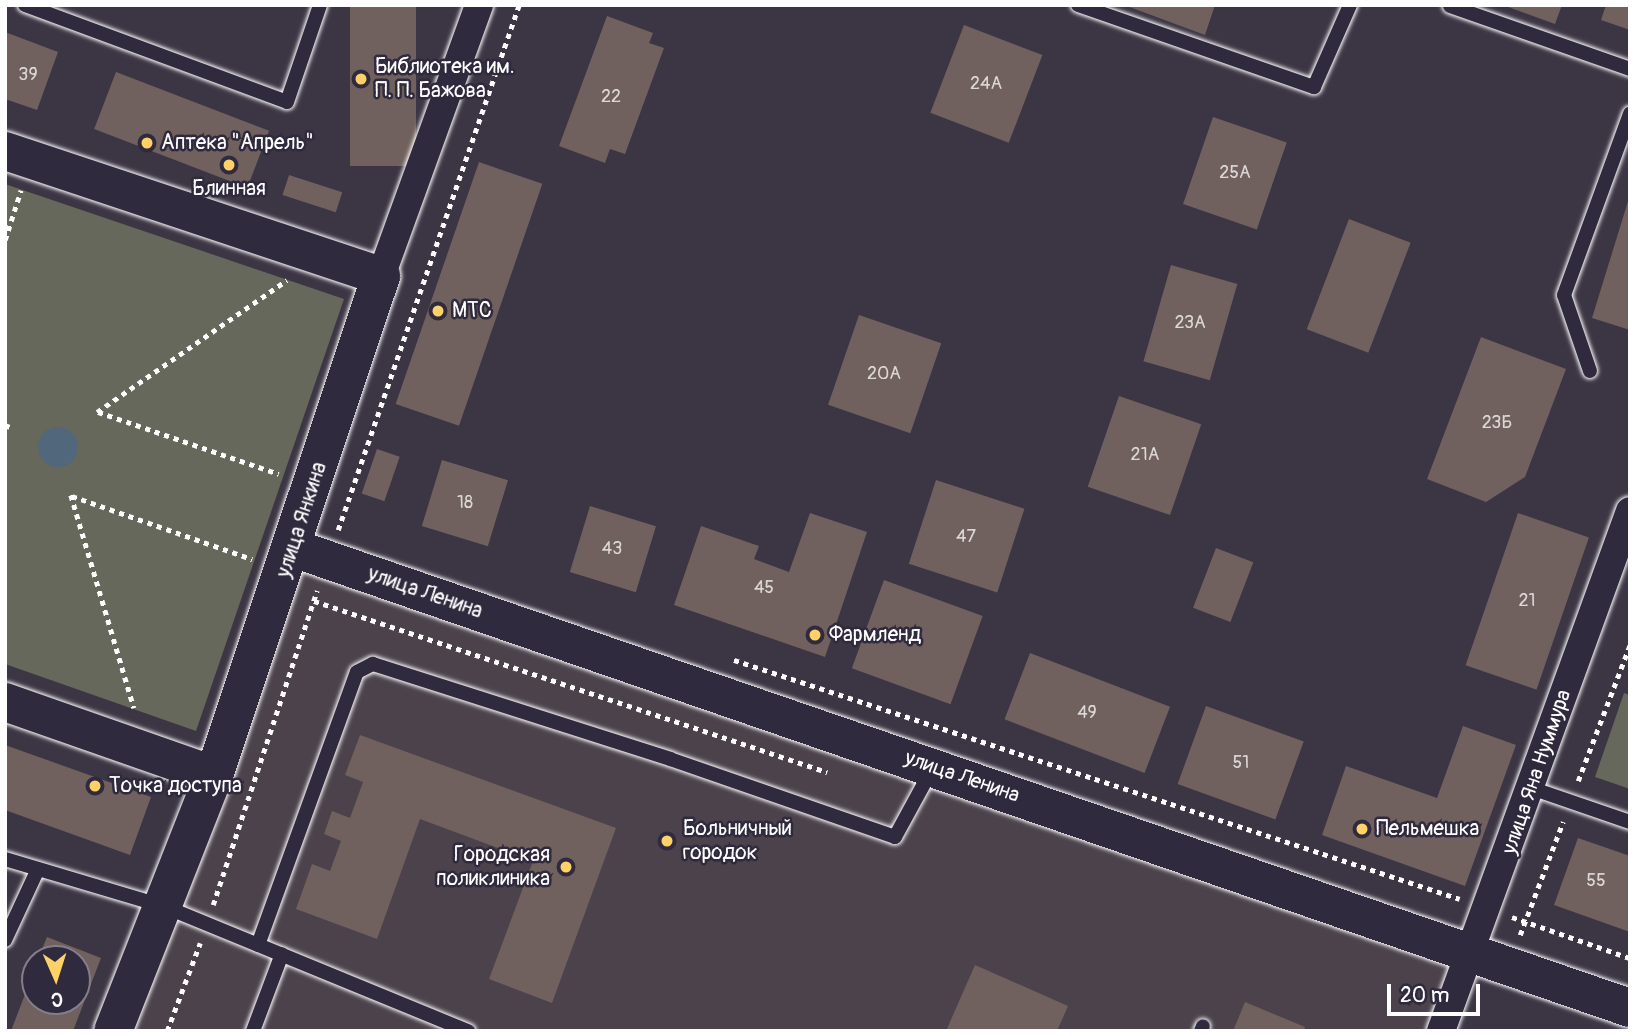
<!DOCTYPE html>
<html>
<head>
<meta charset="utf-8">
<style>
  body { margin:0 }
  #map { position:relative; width:1635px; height:1036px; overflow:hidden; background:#3c3544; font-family:Pangolin,sans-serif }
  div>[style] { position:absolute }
  .built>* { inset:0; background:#4c424c }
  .green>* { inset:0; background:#65685a }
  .water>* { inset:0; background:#51677c }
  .round { border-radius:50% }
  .building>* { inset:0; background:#71615e; transform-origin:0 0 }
  .path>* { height:4.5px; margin-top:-2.25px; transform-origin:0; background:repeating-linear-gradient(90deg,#fff 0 5px,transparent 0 10px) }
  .roads { filter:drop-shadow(0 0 2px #fff) drop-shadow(0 0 2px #fff) }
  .lane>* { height:14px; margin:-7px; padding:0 7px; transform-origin:7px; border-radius:7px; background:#2f2a3d }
  .street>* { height:28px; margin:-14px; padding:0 14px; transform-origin:14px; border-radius:14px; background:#2f2a3d }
  .secondary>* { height:38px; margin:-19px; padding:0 19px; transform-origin:19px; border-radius:19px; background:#2f2a3d }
  .dots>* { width:19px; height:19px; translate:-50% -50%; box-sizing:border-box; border:4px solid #2f2a3d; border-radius:50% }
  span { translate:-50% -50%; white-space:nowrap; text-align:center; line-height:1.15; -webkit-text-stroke:5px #2f2a3d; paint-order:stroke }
  .number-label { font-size:18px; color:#dcd8d7 }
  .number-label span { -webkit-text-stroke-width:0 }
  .poi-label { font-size:21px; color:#fff }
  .left { translate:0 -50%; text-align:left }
  .right { translate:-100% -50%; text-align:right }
  .street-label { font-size:21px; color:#fff }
  .frame { position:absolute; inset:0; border:7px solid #fff; pointer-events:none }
  .north { position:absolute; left:21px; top:945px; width:70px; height:70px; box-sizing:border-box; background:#2f2a3d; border:2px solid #827f8b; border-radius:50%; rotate:177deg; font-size:19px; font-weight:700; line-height:28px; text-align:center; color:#fff }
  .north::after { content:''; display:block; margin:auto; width:24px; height:32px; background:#ffd166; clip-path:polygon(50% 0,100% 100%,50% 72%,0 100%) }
  .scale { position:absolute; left:1387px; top:984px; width:93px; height:32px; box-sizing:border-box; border:4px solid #fff; border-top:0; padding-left:9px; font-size:21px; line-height:24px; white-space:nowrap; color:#fff; -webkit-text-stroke:5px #2f2a3d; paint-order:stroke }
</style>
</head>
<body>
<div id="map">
  <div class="built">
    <i style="clip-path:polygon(293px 548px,1471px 952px,1441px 1031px,113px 1031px)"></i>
  </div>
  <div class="green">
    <i style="clip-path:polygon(5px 184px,344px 299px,196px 731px,5px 664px)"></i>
    <i style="clip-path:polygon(1624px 693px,1630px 695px,1630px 789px,1595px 777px)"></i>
  </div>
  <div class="water">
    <i class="round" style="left:38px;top:427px;width:40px;height:40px"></i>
  </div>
  <div class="building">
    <i style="left:350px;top:5px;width:66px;height:161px"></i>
    <i style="clip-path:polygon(1124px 5px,1215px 5px,1205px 35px)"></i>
    <i style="clip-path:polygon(1503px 5px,1562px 5px,1555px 24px)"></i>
    <i style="clip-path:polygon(1606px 5px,1630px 5px,1630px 30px,1601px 20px)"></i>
    <i style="clip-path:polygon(607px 16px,653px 33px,649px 43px,664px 48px,625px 154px,610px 149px,605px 163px,559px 146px)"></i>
    <i style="left:964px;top:25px;width:84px;height:94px;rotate:21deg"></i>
    <i style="clip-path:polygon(5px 32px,58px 52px,37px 110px,5px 99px)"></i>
    <i style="left:116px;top:72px;width:164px;height:61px;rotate:21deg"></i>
    <i style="left:1213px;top:117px;width:78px;height:92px;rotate:19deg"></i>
    <i style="left:479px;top:162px;width:67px;height:256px;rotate:19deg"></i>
    <i style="left:289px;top:175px;width:56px;height:21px;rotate:18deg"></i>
    <i style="clip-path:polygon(1629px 198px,1630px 199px,1630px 330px,1592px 318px)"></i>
    <i style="left:1349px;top:219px;width:66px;height:118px;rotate:21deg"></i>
    <i style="left:1171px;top:265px;width:69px;height:100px;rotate:16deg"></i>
    <i style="left:859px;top:315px;width:87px;height:95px;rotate:19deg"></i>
    <i style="clip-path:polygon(1481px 337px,1566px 369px,1525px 477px,1486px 502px,1427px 479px)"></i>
    <i style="left:1119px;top:396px;width:87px;height:96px;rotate:19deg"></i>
    <i style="left:377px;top:449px;width:24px;height:47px;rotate:19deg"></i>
    <i style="left:442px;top:460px;width:69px;height:69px;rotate:17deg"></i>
    <i style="left:936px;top:480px;width:93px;height:88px;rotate:18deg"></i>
    <i style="left:590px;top:506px;width:69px;height:69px;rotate:17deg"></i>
    <i style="clip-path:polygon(810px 513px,867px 532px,825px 657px,674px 605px,701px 526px,759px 546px,754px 559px,789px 572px)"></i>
    <i style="left:1518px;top:513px;width:75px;height:161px;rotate:19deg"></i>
    <i style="left:1216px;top:548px;width:40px;height:64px;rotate:21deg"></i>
    <i style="left:884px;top:580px;width:105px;height:94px;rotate:20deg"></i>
    <i style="left:1030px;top:653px;width:150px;height:71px;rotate:21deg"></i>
    <i style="left:1206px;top:706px;width:104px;height:83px;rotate:20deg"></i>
    <i style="clip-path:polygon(1463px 726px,1516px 745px,1465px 886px,1322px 835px,1346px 766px,1437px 798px)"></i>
    <i style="clip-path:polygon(360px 735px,616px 828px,552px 1003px,489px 979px,533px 861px,420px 819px,377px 939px,296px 909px,312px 864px,330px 871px,341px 841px,324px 834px,332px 811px,350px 818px,363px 782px,345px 775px)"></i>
    <i style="clip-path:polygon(5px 745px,151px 797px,130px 855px,5px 810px)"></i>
    <i style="clip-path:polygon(1578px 838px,1630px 856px,1630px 932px,1554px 905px)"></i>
    <i style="clip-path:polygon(47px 937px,101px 958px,73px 1031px,11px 1031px,35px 968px,35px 1001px,77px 1001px,77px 959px,38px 959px)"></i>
    <i style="clip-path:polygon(975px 965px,1068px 1006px,1057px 1031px,946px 1031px)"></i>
    <i style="clip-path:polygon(1245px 1002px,1305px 1027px,1304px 1031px,1233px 1031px)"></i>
  </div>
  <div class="path">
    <i style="left:5px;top:240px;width:52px;rotate:-72.3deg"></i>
    <i style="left:97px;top:412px;width:231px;rotate:-34.8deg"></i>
    <i style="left:98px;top:412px;width:191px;rotate:18.9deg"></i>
    <i style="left:5px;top:425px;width:5px;rotate:22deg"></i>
    <i style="left:71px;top:495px;width:222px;rotate:73.5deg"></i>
    <i style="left:72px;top:496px;width:191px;rotate:19.3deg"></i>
    <i style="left:338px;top:530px;width:555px;rotate:-70.98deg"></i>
    <i style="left:314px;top:601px;width:541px;rotate:18.43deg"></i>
    <i style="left:734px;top:660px;width:764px;rotate:18.22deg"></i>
    <i style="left:1578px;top:781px;width:146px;rotate:-69.1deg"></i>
    <i style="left:213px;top:905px;width:331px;rotate:-71.7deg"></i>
    <i style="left:1512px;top:917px;width:125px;rotate:19.2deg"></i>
    <i style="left:1520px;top:935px;width:121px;rotate:-69.2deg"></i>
    <i style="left:167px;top:1031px;width:94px;rotate:-69.4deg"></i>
  </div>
  <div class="roads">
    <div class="lane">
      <i style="left:25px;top:5px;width:279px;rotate:20.3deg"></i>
      <i style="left:287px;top:102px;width:102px;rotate:-71.2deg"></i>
      <i style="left:1078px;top:5px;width:250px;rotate:19.2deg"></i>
      <i style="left:1314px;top:87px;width:90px;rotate:-66.3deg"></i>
      <i style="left:1450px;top:6px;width:191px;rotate:19.3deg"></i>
      <i style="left:1590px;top:371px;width:80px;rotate:-108.9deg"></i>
      <i style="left:1564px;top:295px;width:193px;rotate:-70deg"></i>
      <i style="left:1531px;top:788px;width:105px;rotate:19deg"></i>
      <i style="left:5px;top:859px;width:165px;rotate:16.6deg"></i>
      <i style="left:163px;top:906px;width:330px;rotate:22.3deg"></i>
      <i style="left:5px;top:940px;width:78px;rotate:-65.1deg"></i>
      <i style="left:258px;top:945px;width:290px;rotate:-70.1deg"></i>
      <i style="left:357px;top:672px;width:18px;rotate:-27deg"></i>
      <i style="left:373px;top:664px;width:312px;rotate:17.7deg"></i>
      <i style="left:670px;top:759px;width:238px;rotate:19.1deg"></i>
      <i style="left:895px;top:837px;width:77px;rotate:-61.4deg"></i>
      <i style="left:253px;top:1031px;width:82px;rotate:-69.4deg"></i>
      <i style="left:1201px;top:1031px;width:5px;rotate:-68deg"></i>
    </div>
    <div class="street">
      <i style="left:381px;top:276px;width:288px;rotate:-70.1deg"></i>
      <i style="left:1441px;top:1031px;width:553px;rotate:-70.03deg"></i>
    </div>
    <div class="secondary">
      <i style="left:5px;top:151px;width:396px;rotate:18.4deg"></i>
      <i style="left:381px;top:276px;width:526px;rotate:108.5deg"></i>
      <i style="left:214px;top:775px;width:275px;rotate:111.5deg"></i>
      <i style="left:293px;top:548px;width:1414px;rotate:18.99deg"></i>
      <i style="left:5px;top:702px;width:221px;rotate:19.3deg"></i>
    </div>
  </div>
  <div class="dots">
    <i style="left:361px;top:79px;background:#ffd166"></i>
    <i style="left:147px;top:143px;background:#ffd166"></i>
    <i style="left:229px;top:165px;background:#ffd166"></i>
    <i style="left:438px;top:311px;background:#ffd166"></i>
    <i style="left:815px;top:635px;background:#ffd166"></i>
    <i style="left:95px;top:786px;background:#ffd166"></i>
    <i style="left:1362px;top:829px;background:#ffd166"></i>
    <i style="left:667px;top:841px;background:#ffd166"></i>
    <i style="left:566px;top:867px;background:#ffd166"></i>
  </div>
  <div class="number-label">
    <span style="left:28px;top:75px">39</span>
    <span style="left:986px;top:84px">24А</span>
    <span style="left:611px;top:97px">22</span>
    <span style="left:1235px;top:173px">25А</span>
    <span style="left:1190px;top:323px">23А</span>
    <span style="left:884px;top:374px">20А</span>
    <span style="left:1497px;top:423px">23Б</span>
    <span style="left:1145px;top:455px">21А</span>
    <span style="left:465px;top:503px">18</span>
    <span style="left:966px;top:537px">47</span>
    <span style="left:612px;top:549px">43</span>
    <span style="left:764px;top:588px">45</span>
    <span style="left:1527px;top:601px">21</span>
    <span style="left:1087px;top:713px">49</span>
    <span style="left:1241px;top:763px">51</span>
    <span style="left:1596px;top:881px">55</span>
  </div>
  <div class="poi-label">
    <span class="left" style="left:375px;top:79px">Библиотека им.<br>П. П. Бажова</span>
    <span class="left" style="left:161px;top:143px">Аптека "Апрель"</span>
    <span style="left:229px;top:189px">Блинная</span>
    <span class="left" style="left:452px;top:311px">МТС</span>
    <span class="left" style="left:829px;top:635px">Фармленд</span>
    <span class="left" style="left:109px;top:786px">Точка доступа</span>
    <span class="left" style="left:683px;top:841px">Больничный<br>городок</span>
    <span class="left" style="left:1376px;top:829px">Пельмешка</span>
    <span class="right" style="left:550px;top:867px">Городская<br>поликлиника</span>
  </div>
  <div class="street-label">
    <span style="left:302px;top:520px;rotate:-72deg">улица Янкина</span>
    <span style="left:425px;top:593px;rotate:19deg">улица Ленина</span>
    <span style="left:1537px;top:772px;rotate:-71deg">улица Яна Нуммура</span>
    <span style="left:962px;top:777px;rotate:19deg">улица Ленина</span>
  </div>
  <div class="frame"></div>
  <div class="north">С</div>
  <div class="scale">20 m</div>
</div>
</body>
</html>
